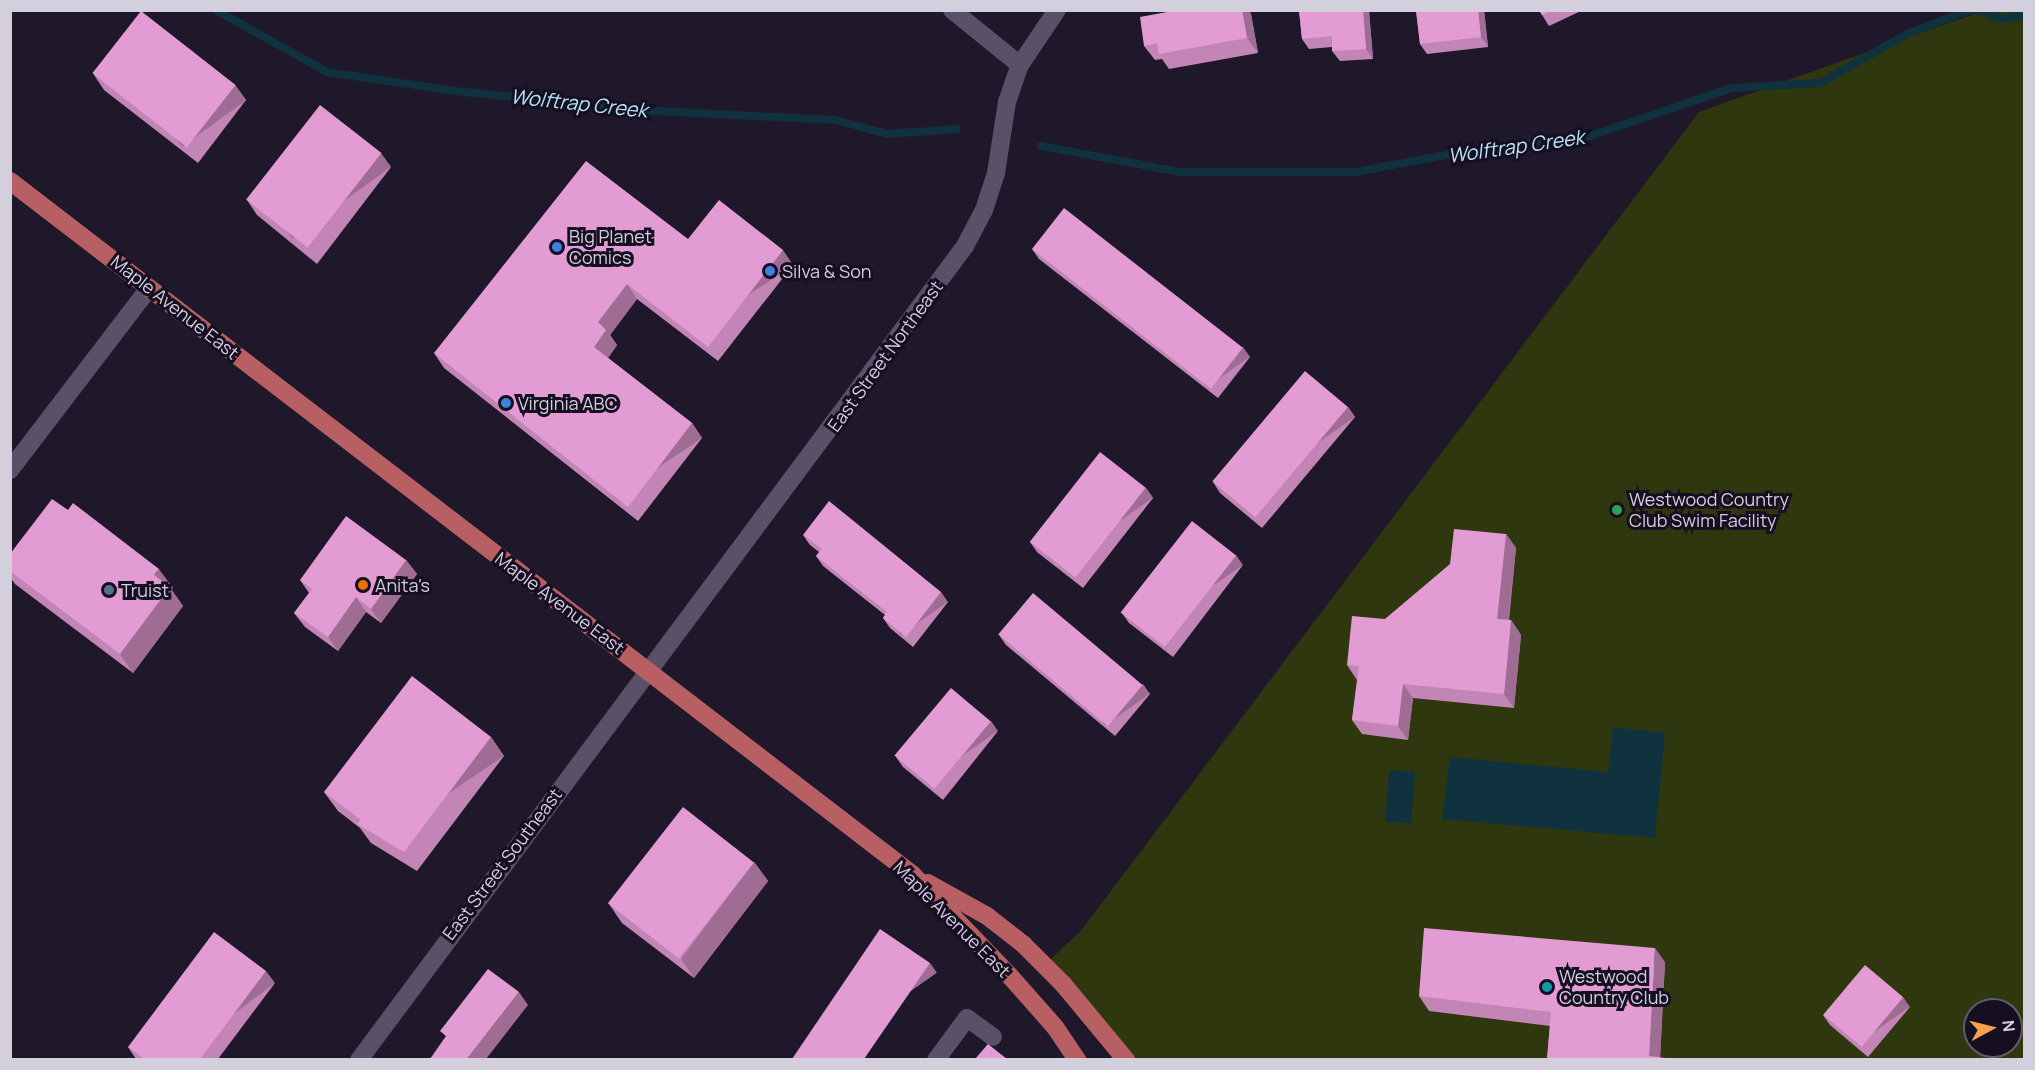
<!DOCTYPE html>
<html>
<head>
<meta charset="utf-8">
<style>
  body { margin:0 }
  #map { position:relative; width:2035px; height:1070px; overflow:hidden; background:#1f182b; font-family:Manrope,sans-serif }
  div>[style] { position:absolute }
  .green>* { inset:0; background:#2f370f }
  .water>* { inset:0; background:#10323e; transform-origin:0 0 }
  .stream>* { height:8px; margin:-4px; padding:0 4px; transform-origin:4px; border-radius:4px; background:#10323e }
  .minor>* { height:18px; margin:-9px; padding:0 9px; transform-origin:9px; border-radius:9px; background:#595168 }
  .major>* { height:18px; margin:-9px; padding:0 9px; transform-origin:9px; border-radius:9px; background:#b85f64 }
  .wall>* { inset:0; background:#c385b6 }
  .shaded-wall>* { inset:0; background:#9f6c94; transform-origin:0 0 }
  .building>* { inset:0; background:#e39bd4; transform-origin:0 0 }
  .dots>* { width:16px; height:16px; translate:-50% -50%; box-sizing:border-box; border:3px solid #160e21; border-radius:50% }
  span { translate:-50% -50%; white-space:nowrap; text-align:center; line-height:1.15; -webkit-text-stroke:6px #160e21; paint-order:stroke }
  .poi-label { font-size:18px; color:#d3cfdc }
  .left { translate:0 -50%; text-align:left }
  .street-label { font-size:18px; color:#d3cfdc }
  .water-label { font-size:20px; color:#b5e5f9; font-style:italic }
  .frame { position:absolute; inset:0; border:12px solid #d3cfdc; pointer-events:none }
  .north { position:absolute; left:1963px; top:998px; width:60px; height:60px; box-sizing:border-box; background:#160e21; border:2px solid #625b6c; border-radius:50%; rotate:83deg; font-size:16px; font-weight:700; line-height:24px; text-align:center; color:#d3cfdc }
  .north::after { content:''; display:block; margin:auto; width:21px; height:27px; background:#f8a14a; clip-path:polygon(50% 0,100% 100%,50% 72%,0 100%) }
</style>
</head>
<body>
<div id="map">
  <div class="green">
    <i style="clip-path:polygon(evenodd,1982px 11px,2024px 11px,2024px 1059px,1126px 1059px,1044px 965px,1080px 932px,1699px 112px,1982px 11px,1975px 1010px,2011px 1010px,2011px 1046px,1975px 1046px,1975px 1010px)"></i>
  </div>
  <div class="water">
    <i style="clip-path:polygon(1613px 727px,1665px 733px,1655px 838px,1442px 819px,1450px 757px,1608px 772px)"></i>
    <i style="left:1389px;top:770px;width:26px;height:52px;rotate:4deg"></i>
  </div>
  <div class="stream">
    <i style="left:216px;top:10px;width:127px;rotate:29.2deg"></i>
    <i style="left:327px;top:72px;width:129px;rotate:8.4deg"></i>
    <i style="left:455px;top:91px;width:183px;rotate:6deg"></i>
    <i style="left:637px;top:110px;width:198px;rotate:2.9deg"></i>
    <i style="left:835px;top:120px;width:55px;rotate:14.8deg"></i>
    <i style="left:888px;top:134px;width:69px;rotate:-4.1deg"></i>
    <i style="left:1977px;top:10px;width:25px;rotate:21deg"></i>
    <i style="left:2000px;top:19px;width:24px;rotate:-9deg"></i>
    <i style="left:1041px;top:146px;width:141px;rotate:10.6deg"></i>
    <i style="left:1180px;top:172px;width:176px"></i>
    <i style="left:1356px;top:172px;width:128px;rotate:-10.8deg"></i>
    <i style="left:1482px;top:148px;width:109px;rotate:-6.3deg"></i>
    <i style="left:1590px;top:136px;width:150px;rotate:-18.7deg"></i>
    <i style="left:1732px;top:88px;width:88px;rotate:-3.3deg"></i>
    <i style="left:1820px;top:83px;width:100px;rotate:-29.4deg"></i>
    <i style="left:1907px;top:34px;width:67px;rotate:-20.9deg"></i>
  </div>
  <div class="minor">
    <i style="left:952px;top:10px;width:87px;rotate:39deg"></i>
    <i style="left:10px;top:470px;width:229px;rotate:-52.6deg"></i>
    <i style="left:359px;top:1060px;width:1015px;rotate:-53.33deg"></i>
    <i style="left:965px;top:246px;width:41px;rotate:-62.2deg"></i>
    <i style="left:984px;top:210px;width:39px;rotate:-72deg"></i>
    <i style="left:996px;top:173px;width:72px;rotate:-81.2deg"></i>
    <i style="left:1007px;top:102px;width:39px;rotate:-71deg"></i>
    <i style="left:1020px;top:65px;width:66px;rotate:-56.1deg"></i>
    <i style="left:936px;top:1060px;width:52px;rotate:-53.6deg"></i>
    <i style="left:967px;top:1018px;width:32px;rotate:36deg"></i>
  </div>
  <div class="major">
    <i style="left:10px;top:181px;width:1139px;rotate:37.54deg"></i>
    <i style="left:913px;top:875px;width:139px;rotate:46.2deg"></i>
    <i style="left:1009px;top:975px;width:69px;rotate:48.5deg"></i>
    <i style="left:1055px;top:1027px;width:40px;rotate:56deg"></i>
    <i style="left:928px;top:883px;width:68px;rotate:29.2deg"></i>
    <i style="left:987px;top:916px;width:46px;rotate:37.9deg"></i>
    <i style="left:1023px;top:944px;width:57px;rotate:45deg"></i>
    <i style="left:1063px;top:984px;width:99px;rotate:50.3deg"></i>
  </div>
  <div class="wall">
    <i style="clip-path:polygon(1178px 10px,1248px 10px,1251px 14px,1258px 53px,1169px 69px,1162px 59px,1155px 60px,1144px 46px)"></i>
    <i style="clip-path:polygon(1299px 10px,1369px 10px,1373px 59px,1340px 61px,1332px 51px,1332px 47px,1309px 49px,1302px 39px)"></i>
    <i style="clip-path:polygon(1416px 10px,1484px 10px,1488px 47px,1427px 54px,1420px 44px)"></i>
    <i style="clip-path:polygon(1539px 10px,1583px 10px,1549px 26px)"></i>
    <i style="clip-path:polygon(94px 75px,235px 85px,246px 100px,198px 163px,104px 90px)"></i>
    <i style="clip-path:polygon(391px 167px,317px 264px,257px 215px,247px 200px)"></i>
    <i style="clip-path:polygon(688px 239px,793px 265px,718px 361px,637px 299px,610px 335px,617px 345px,608px 358px,692px 423px,702px 438px,638px 521px,444px 368px,434px 353px)"></i>
    <i style="clip-path:polygon(1032px 249px,1250px 357px,1218px 398px,1039px 259px)"></i>
    <i style="clip-path:polygon(1348px 407px,1355px 417px,1262px 528px,1220px 493px,1213px 482px)"></i>
    <i style="clip-path:polygon(1146px 488px,1153px 498px,1083px 588px,1037px 552px,1030px 542px)"></i>
    <i style="clip-path:polygon(1506px 534px,1516px 548px,1509px 620px,1511px 620px,1521px 635px,1514px 708px,1413px 698px,1408px 740px,1362px 734px,1352px 720px,1357px 680px,1347px 665px,1385px 619px)"></i>
    <i style="clip-path:polygon(803px 535px,948px 602px,913px 647px,890px 628px,883px 618px,885px 615px,823px 566px,816px 556px,819px 552px,810px 545px)"></i>
    <i style="clip-path:polygon(10px 554px,173px 588px,171px 589px,183px 606px,133px 673px,15px 584px,10px 577px)"></i>
    <i style="clip-path:polygon(406px 560px,417px 574px,381px 623px,366px 612px,338px 651px,305px 627px,294px 613px,309px 593px,300px 580px)"></i>
    <i style="clip-path:polygon(1243px 565px,1173px 657px,1129px 623px,1122px 613px)"></i>
    <i style="clip-path:polygon(999px 635px,1150px 694px,1115px 736px,1006px 645px)"></i>
    <i style="clip-path:polygon(998px 731px,943px 800px,903px 767px,896px 757px)"></i>
    <i style="clip-path:polygon(491px 737px,504px 756px,417px 871px,371px 843px,360px 828px,338px 811px,324px 792px)"></i>
    <i style="clip-path:polygon(754px 862px,768px 881px,694px 978px,622px 923px,609px 904px)"></i>
    <i style="clip-path:polygon(1665px 962px,1660px 1058px,1547px 1059px,1550px 1026px,1429px 1011px,1419px 996px)"></i>
    <i style="clip-path:polygon(275px 983px,218px 1059px,136px 1059px,128px 1047px)"></i>
    <i style="clip-path:polygon(1910px 1007px,1868px 1057px,1830px 1025px,1823px 1015px)"></i>
  </div>
  <div class="shaded-wall">
    <i style="clip-path:polygon(1242px 10px,1248px 10px,1251px 14px,1258px 53px,1247px 38px)"></i>
    <i style="clip-path:polygon(1363px 10px,1369px 10px,1369px 12px,1373px 59px,1366px 49px)"></i>
    <i style="clip-path:polygon(1478px 10px,1484px 10px,1488px 47px,1481px 37px)"></i>
    <i style="left:235px;top:85px;width:19px;height:79px;rotate:54deg"></i>
    <i style="left:381px;top:153px;width:17px;height:122px;rotate:54deg"></i>
    <i style="left:783px;top:250px;width:18px;height:123px;rotate:56deg"></i>
    <i style="clip-path:polygon(627px 284px,637px 299px,610px 335px,617px 345px,605px 362px,594px 347px,598px 322px)"></i>
    <i style="left:1243px;top:347px;width:12px;height:52px;rotate:55deg"></i>
    <i style="left:1348px;top:407px;width:12px;height:145px;rotate:55deg"></i>
    <i style="left:692px;top:423px;width:18px;height:106px;rotate:56deg"></i>
    <i style="left:1146px;top:488px;width:12px;height:113px;rotate:55deg"></i>
    <i style="clip-path:polygon(1506px 534px,1516px 548px,1507px 633px,1497px 619px)"></i>
    <i style="left:1236px;top:555px;width:12px;height:116px;rotate:55deg"></i>
    <i style="clip-path:polygon(406px 560px,417px 574px,381px 623px,371px 609px)"></i>
    <i style="clip-path:polygon(159px 569px,173px 588px,171px 589px,183px 606px,133px 673px,120px 654px,154px 575px)"></i>
    <i style="left:941px;top:592px;width:12px;height:57px;rotate:55deg"></i>
    <i style="clip-path:polygon(356px 597px,366px 612px,338px 651px,328px 637px)"></i>
    <i style="clip-path:polygon(1511px 620px,1521px 635px,1514px 708px,1504px 694px)"></i>
    <i style="left:1143px;top:684px;width:12px;height:55px;rotate:55deg"></i>
    <i style="clip-path:polygon(1403px 684px,1413px 698px,1408px 740px,1398px 726px)"></i>
    <i style="left:991px;top:721px;width:12px;height:87px;rotate:55deg"></i>
    <i style="left:491px;top:737px;width:23px;height:144px;rotate:56deg"></i>
    <i style="clip-path:polygon(754px 862px,768px 881px,694px 978px,681px 959px)"></i>
    <i style="clip-path:polygon(1655px 948px,1665px 962px,1660px 1059px,1649px 1056px)"></i>
    <i style="left:930px;top:963px;width:12px;height:116px;rotate:55deg"></i>
    <i style="left:266px;top:971px;width:15px;height:110px;rotate:53deg"></i>
    <i style="clip-path:polygon(519px 992px,528px 1005px,486px 1059px,467px 1059px)"></i>
    <i style="left:1903px;top:997px;width:12px;height:65px;rotate:55deg"></i>
  </div>
  <div class="building">
    <i style="clip-path:polygon(1178px 10px,1242px 10px,1247px 38px,1159px 54px,1157px 43px,1144px 46px,1140px 17px)"></i>
    <i style="clip-path:polygon(1299px 10px,1363px 10px,1366px 49px,1332px 51px,1332px 36px,1302px 39px)"></i>
    <i style="clip-path:polygon(1416px 10px,1478px 10px,1481px 37px,1420px 44px)"></i>
    <i style="clip-path:polygon(1539px 10px,1553px 10px,1542px 15px)"></i>
    <i style="left:141px;top:11px;width:120px;height:79px;rotate:38deg"></i>
    <i style="left:320px;top:105px;width:78px;height:120px;rotate:38deg"></i>
    <i style="clip-path:polygon(586px 161px,688px 239px,719px 200px,783px 250px,708px 347px,627px 284px,598px 322px,606px 330px,594px 347px,692px 423px,628px 507px,434px 353px)"></i>
    <i style="left:1064px;top:208px;width:227px;height:52px;rotate:38deg"></i>
    <i style="left:1305px;top:371px;width:56px;height:144px;rotate:40deg"></i>
    <i style="left:1100px;top:452px;width:58px;height:114px;rotate:38deg"></i>
    <i style="clip-path:polygon(52px 499px,68px 510px,73px 503px,159px 569px,154px 575px,170px 587px,120px 654px,10px 571px,10px 554px)"></i>
    <i style="clip-path:polygon(829px 501px,941px 592px,906px 637px,883px 618px,887px 612px,816px 556px,822px 549px,803px 535px)"></i>
    <i style="clip-path:polygon(346px 516px,406px 560px,371px 609px,356px 597px,328px 637px,294px 613px,312px 589px,300px 580px)"></i>
    <i style="left:1192px;top:521px;width:56px;height:116px;rotate:38deg"></i>
    <i style="clip-path:polygon(1454px 529px,1506px 534px,1497px 619px,1511px 620px,1504px 694px,1403px 684px,1398px 726px,1352px 720px,1359px 666px,1347px 665px,1352px 616px,1385px 619px,1450px 564px)"></i>
    <i style="left:1033px;top:593px;width:143px;height:54px;rotate:40deg"></i>
    <i style="clip-path:polygon(412px 676px,491px 737px,404px 852px,357px 824px,361px 820px,324px 792px)"></i>
    <i style="left:951px;top:688px;width:52px;height:88px;rotate:40deg"></i>
    <i style="left:683px;top:807px;width:90px;height:122px;rotate:38deg"></i>
    <i style="clip-path:polygon(1424px 928px,1655px 948px,1649px 1056px,1674px 1059px,1547px 1059px,1551px 1012px,1419px 996px)"></i>
    <i style="clip-path:polygon(880px 929px,930px 963px,864px 1059px,792px 1059px)"></i>
    <i style="clip-path:polygon(214px 932px,266px 971px,200px 1059px,144px 1059px,128px 1047px)"></i>
    <i style="left:1865px;top:965px;width:50px;height:65px;rotate:40deg"></i>
    <i style="clip-path:polygon(488px 969px,519px 992px,467px 1059px,430px 1059px,446px 1036px,440px 1031px)"></i>
    <i style="clip-path:polygon(988px 1044px,1007px 1059px,975px 1059px)"></i>
  </div>
  <div class="dots">
    <i style="left:557px;top:247px;background:#3f7fe0"></i>
    <i style="left:770px;top:271px;background:#3f7fe0"></i>
    <i style="left:506px;top:403px;background:#3f7fe0"></i>
    <i style="left:1617px;top:510px;background:#2e9e5b"></i>
    <i style="left:363px;top:585px;background:#e8710a"></i>
    <i style="left:109px;top:590px;background:#5c6f8a"></i>
    <i style="left:1547px;top:987px;background:#0f9aa8"></i>
  </div>
  <div class="poi-label">
    <span class="left" style="left:569px;top:247px">Big Planet<br>Comics</span>
    <span class="left" style="left:782px;top:271px">Silva &amp; Son</span>
    <span class="left" style="left:518px;top:403px">Virginia ABC</span>
    <span class="left" style="left:1629px;top:510px">Westwood Country<br>Club Swim Facility</span>
    <span class="left" style="left:375px;top:585px">Anita's</span>
    <span class="left" style="left:121px;top:590px">Truist</span>
    <span class="left" style="left:1559px;top:987px">Westwood<br>Country Club</span>
  </div>
  <div class="street-label">
    <span style="left:175px;top:307px;rotate:38deg">Maple Avenue East</span>
    <span style="left:885px;top:356px;rotate:-54deg">East Street Northeast</span>
    <span style="left:560px;top:603px;rotate:37deg">Maple Avenue East</span>
    <span style="left:502px;top:864px;rotate:-53deg">East Street Southeast</span>
    <span style="left:952px;top:919px;rotate:45deg">Maple Avenue East</span>
  </div>
  <div class="water-label">
    <span style="left:579px;top:103px;rotate:6deg">Wolftrap Creek</span>
    <span style="left:1516px;top:146px;rotate:-8deg">Wolftrap Creek</span>
  </div>
  <div class="frame"></div>
  <div class="north">N</div>
</div>
</body>
</html>
